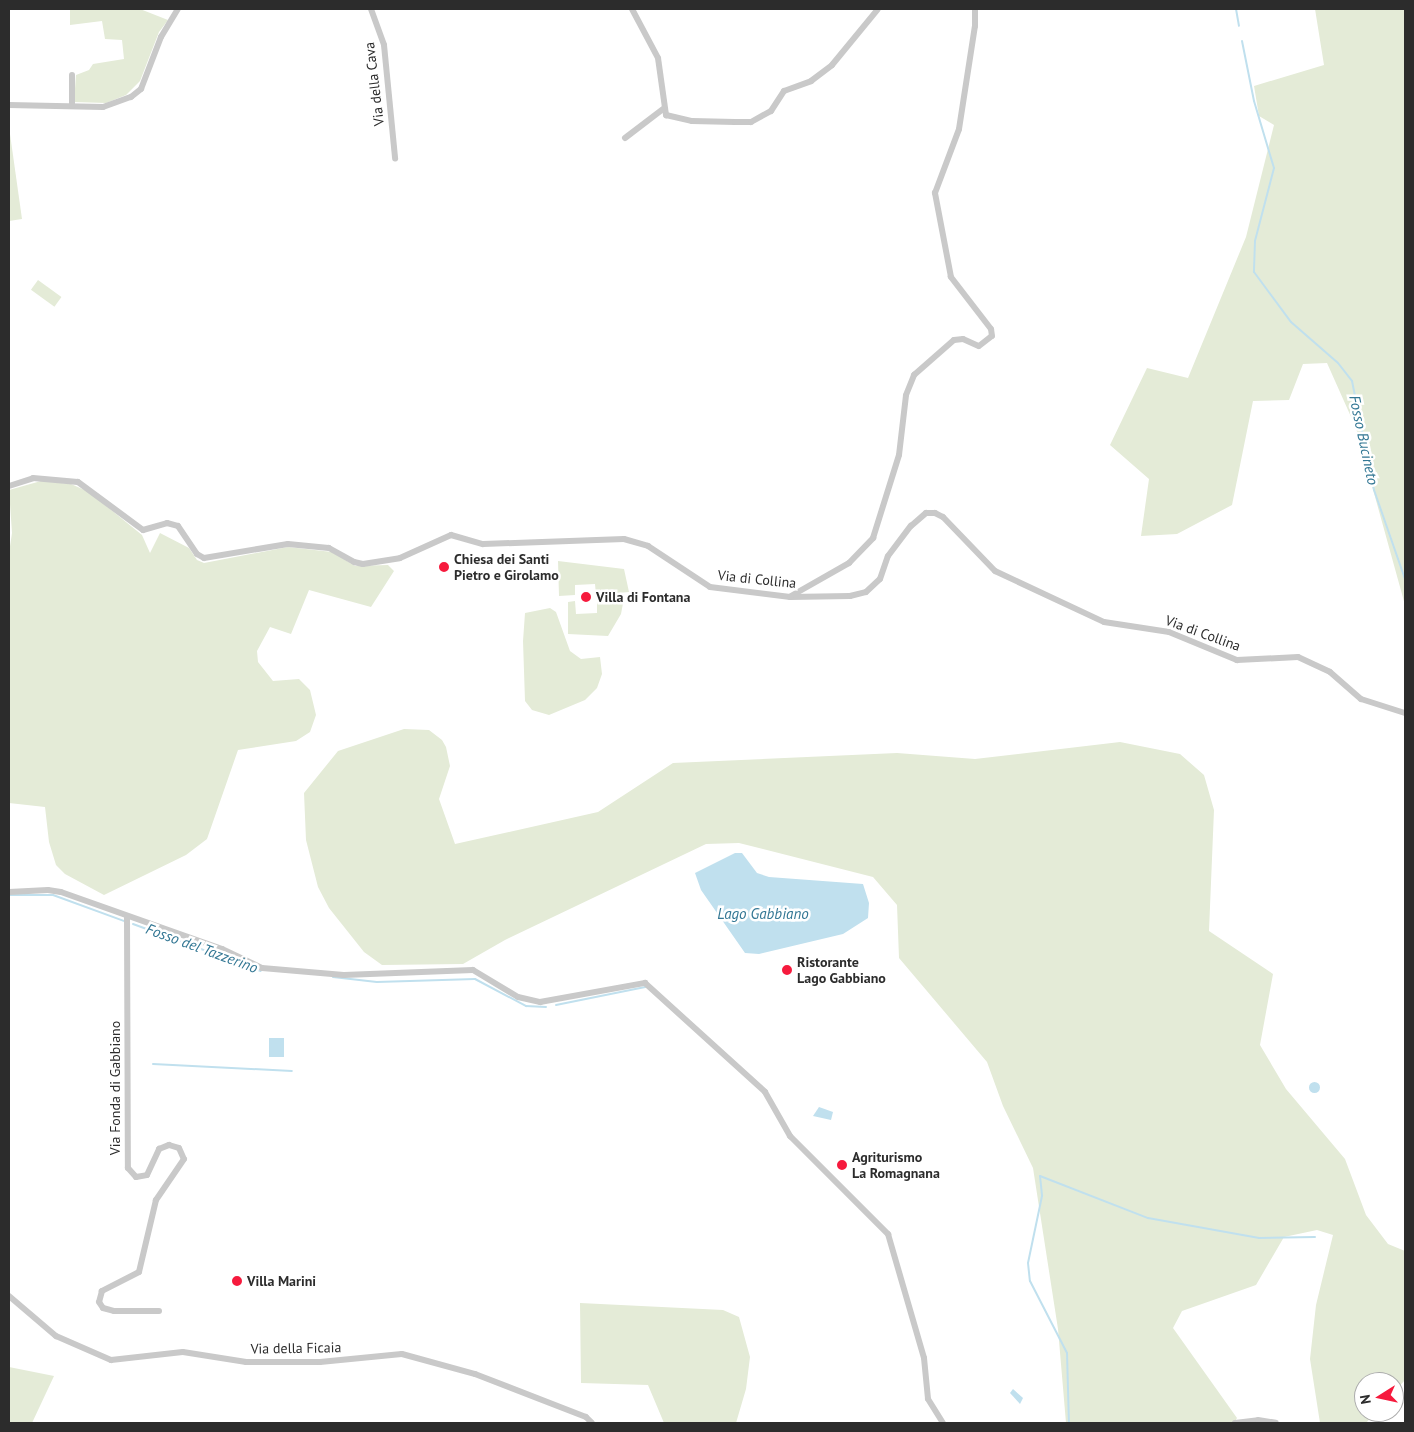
<!DOCTYPE html>
<html>
<head>
<meta charset="utf-8">
<style>
  body { margin:0 }
  #map { position:relative; width:1414px; height:1432px; overflow:hidden; background:#fff; font-family:"PT Sans",sans-serif }
  div>[style] { position:absolute }
  .green>* { inset:0; background:#e4ebd7; transform-origin:0 0 }
  .water>* { inset:0; background:#c0e0ee; transform-origin:0 0 }
  .round { border-radius:50% }
  .stream>* { height:2px; margin:-1px; padding:0 1px; transform-origin:1px; border-radius:1px; background:#c0e0ee }
  .minor>* { height:6px; margin:-3px; padding:0 3px; transform-origin:3px; border-radius:3px; background:#c9c9c9 }
  .dots>* { width:14px; height:14px; translate:-50% -50%; box-sizing:border-box; border:2px solid #fff; border-radius:50% }
  span { translate:-50% -50%; white-space:nowrap; text-align:center; line-height:1.15; -webkit-text-stroke:5px #fff; paint-order:stroke }
  .street-label { font-size:14px; color:#2c2c2c }
  .poi-label { font-size:14px; color:#2c2c2c; font-weight:700 }
  .left { translate:0 -50%; text-align:left }
  .water-label { font-size:15px; color:#337794; font-style:italic }
  .frame { position:absolute; inset:0; border:10px solid #2c2c2c; pointer-events:none }
  .north { position:absolute; left:1354px; top:1372px; width:50px; height:50px; box-sizing:border-box; background:#fff; border:1px solid #ababab; border-radius:50%; rotate:260deg; font-size:14px; font-weight:700; line-height:20px; text-align:center; color:#2c2c2c }
  .north::after { content:''; display:block; margin:auto; width:18px; height:22px; background:#f61a3d; clip-path:polygon(50% 0,100% 100%,50% 72%,0 100%) }
</style>
</head>
<body>
<div id="map">
  <div class="green">
    <i style="clip-path:polygon(70px 9px,140px 9px,168px 20px,159px 32px,140px 81px,126px 95px,106px 103px,74px 102px,76px 75px,89px 70px,93px 64px,124px 59px,122px 40px,105px 39px,102px 21px,70px 25px)"></i>
    <i style="clip-path:polygon(1315px 9px,1405px 9px,1405px 605px,1356px 428px,1327px 363px,1303px 364px,1289px 400px,1253px 401px,1232px 505px,1177px 534px,1141px 536px,1149px 479px,1110px 445px,1147px 368px,1188px 378px,1246px 237px,1274px 125px,1259px 116px,1254px 86px,1324px 65px)"></i>
    <i style="clip-path:polygon(9px 127px,22px 219px,9px 221px)"></i>
    <i style="left:38px;top:280px;width:29px;height:12px;rotate:36deg"></i>
    <i style="clip-path:polygon(41px 481px,71px 484px,89px 492px,142px 535px,150px 553px,160px 533px,189px 548px,197px 560px,204px 563px,288px 547px,332px 552px,355px 566px,388px 565px,394px 571px,371px 607px,309px 590px,291px 634px,270px 627px,257px 651px,258px 662px,273px 681px,299px 679px,310px 690px,316px 715px,310px 732px,296px 741px,238px 750px,207px 839px,186px 855px,104px 895px,65px 874px,56px 865px,49px 842px,45px 807px,9px 803px,9px 553px,12px 533px,9px 490px)"></i>
    <i style="clip-path:polygon(558px 561px,624px 569px,629px 592px,596px 595px,595px 584px,575px 585px,575px 595px,559px 596px)"></i>
    <i style="clip-path:polygon(624px 598px,621px 614px,608px 636px,568px 634px,568px 602px,575px 601px,576px 614px,597px 613px,597px 599px)"></i>
    <i style="clip-path:polygon(550px 608px,556px 612px,570px 651px,581px 659px,600px 657px,602px 674px,597px 688px,585px 700px,549px 715px,532px 710px,525px 701px,523px 641px,525px 613px)"></i>
    <i style="clip-path:polygon(404px 729px,429px 730px,442px 740px,446px 747px,450px 766px,439px 799px,455px 844px,598px 812px,673px 763px,897px 753px,975px 759px,1120px 742px,1180px 754px,1204px 775px,1214px 810px,1209px 931px,1273px 974px,1260px 1045px,1286px 1089px,1345px 1159px,1366px 1215px,1388px 1244px,1405px 1251px,1405px 1380px,1394px 1392px,1394px 1382px,1364px 1382px,1364px 1412px,1376px 1412px,1366px 1423px,1320px 1423px,1310px 1359px,1316px 1305px,1333px 1235px,1317px 1230px,1284px 1237px,1256px 1285px,1182px 1311px,1173px 1328px,1237px 1418px,1234px 1423px,1066px 1423px,1058px 1329px,1033px 1168px,1003px 1106px,987px 1062px,899px 958px,897px 905px,873px 877px,739px 843px,706px 844px,505px 940px,463px 964px,382px 965px,364px 952px,329px 908px,318px 887px,306px 840px,304px 793px,338px 751px)"></i>
    <i style="clip-path:polygon(580px 1303px,723px 1310px,739px 1317px,750px 1357px,746px 1389px,736px 1423px,664px 1423px,648px 1385px,581px 1383px)"></i>
    <i style="clip-path:polygon(9px 1367px,54px 1376px,32px 1423px,9px 1423px)"></i>
  </div>
  <div class="water">
    <i style="clip-path:polygon(735px 853px,742px 853px,757px 873px,769px 877px,863px 884px,869px 903px,868px 918px,843px 934px,759px 954px,745px 953px,701px 890px,695px 873px)"></i>
    <i style="left:269px;top:1038px;width:15px;height:19px"></i>
    <i class="round" style="left:1308.5px;top:1081.5px;width:11px;height:11px"></i>
    <i style="clip-path:polygon(819px 1107px,833px 1112px,831px 1120px,813px 1116px)"></i>
    <i style="clip-path:polygon(1013px 1389px,1023px 1398px,1020px 1404px,1010px 1393px)"></i>
  </div>
  <div class="stream">
    <i style="left:1236px;top:9px;width:17px;rotate:80deg"></i>
    <i style="left:1242px;top:41px;width:61px;rotate:78.7deg"></i>
    <i style="left:1254px;top:101px;width:70px;rotate:73.4deg"></i>
    <i style="left:1274px;top:168px;width:75px;rotate:104.6deg"></i>
    <i style="left:1255px;top:241px;width:31px;rotate:92deg"></i>
    <i style="left:1254px;top:272px;width:62px;rotate:53.5deg"></i>
    <i style="left:1291px;top:322px;width:62px;rotate:41.1deg"></i>
    <i style="left:1338px;top:363px;width:23px;rotate:52deg"></i>
    <i style="left:1352px;top:381px;width:111px;rotate:78.6deg"></i>
    <i style="left:1374px;top:490px;width:94px;rotate:70.8deg"></i>
    <i style="left:9px;top:895px;width:44px"></i>
    <i style="left:53px;top:895px;width:76px;rotate:20.1deg"></i>
    <i style="left:133px;top:924px;width:136px;rotate:20.2deg"></i>
    <i style="left:333px;top:977px;width:44px;rotate:6.5deg"></i>
    <i style="left:377px;top:982px;width:98px;rotate:-1.8deg"></i>
    <i style="left:475px;top:979px;width:58px;rotate:27.9deg"></i>
    <i style="left:526px;top:1006px;width:20px;rotate:3deg"></i>
    <i style="left:556px;top:1005px;width:91px;rotate:-11.4deg"></i>
    <i style="left:153px;top:1064px;width:139px;rotate:2.9deg"></i>
    <i style="left:1040px;top:1176px;width:116px;rotate:21.3deg"></i>
    <i style="left:1148px;top:1218px;width:113px;rotate:10.2deg"></i>
    <i style="left:1259px;top:1238px;width:56px;rotate:-1deg"></i>
    <i style="left:1040px;top:1176px;width:20px;rotate:84deg"></i>
    <i style="left:1042px;top:1196px;width:68px;rotate:101.8deg"></i>
    <i style="left:1028px;top:1263px;width:18px;rotate:84deg"></i>
    <i style="left:1030px;top:1281px;width:81px;rotate:62.8deg"></i>
    <i style="left:1067px;top:1353px;width:70px;rotate:88.4deg"></i>
  </div>
  <div class="minor">
    <i style="left:371px;top:9px;width:38px;rotate:70deg"></i>
    <i style="left:384px;top:45px;width:114px;rotate:84.4deg"></i>
    <i style="left:632px;top:9px;width:55px;rotate:62deg"></i>
    <i style="left:658px;top:58px;width:58px;rotate:82deg"></i>
    <i style="left:666px;top:115px;width:27px;rotate:13deg"></i>
    <i style="left:692px;top:121px;width:43px;rotate:1.3deg"></i>
    <i style="left:735px;top:122px;width:16px"></i>
    <i style="left:751px;top:122px;width:23px;rotate:-29deg"></i>
    <i style="left:771px;top:111px;width:24px;rotate:-57deg"></i>
    <i style="left:784px;top:91px;width:29px;rotate:-20deg"></i>
    <i style="left:811px;top:81px;width:26px;rotate:-37deg"></i>
    <i style="left:832px;top:65px;width:72px;rotate:-50.6deg"></i>
    <i style="left:9px;top:105px;width:94px;rotate:1.2deg"></i>
    <i style="left:103px;top:107px;width:30px;rotate:-20deg"></i>
    <i style="left:131px;top:97px;width:13px;rotate:-39deg"></i>
    <i style="left:141px;top:89px;width:56px;rotate:-69deg"></i>
    <i style="left:161px;top:37px;width:33px;rotate:-59deg"></i>
    <i style="left:72px;top:106px;width:31px;rotate:-90deg"></i>
    <i style="left:625px;top:138px;width:48px;rotate:-37.3deg"></i>
    <i style="left:9px;top:486px;width:25px;rotate:-18deg"></i>
    <i style="left:33px;top:478px;width:45px;rotate:5.1deg"></i>
    <i style="left:78px;top:482px;width:81px;rotate:36.4deg"></i>
    <i style="left:143px;top:530px;width:25px;rotate:-16deg"></i>
    <i style="left:167px;top:523px;width:11px;rotate:15deg"></i>
    <i style="left:178px;top:526px;width:34px;rotate:56deg"></i>
    <i style="left:197px;top:554px;width:8px;rotate:30deg"></i>
    <i style="left:204px;top:558px;width:85px;rotate:-9.5deg"></i>
    <i style="left:288px;top:544px;width:41px;rotate:5.6deg"></i>
    <i style="left:329px;top:548px;width:29px;rotate:29deg"></i>
    <i style="left:354px;top:562px;width:9px;rotate:13deg"></i>
    <i style="left:363px;top:564px;width:37px;rotate:-9deg"></i>
    <i style="left:400px;top:558px;width:56px;rotate:-24.3deg"></i>
    <i style="left:451px;top:535px;width:33px;rotate:16deg"></i>
    <i style="left:483px;top:544px;width:141px;rotate:-2deg"></i>
    <i style="left:624px;top:539px;width:25px;rotate:16deg"></i>
    <i style="left:648px;top:546px;width:74px;rotate:33.5deg"></i>
    <i style="left:710px;top:587px;width:81px;rotate:7.1deg"></i>
    <i style="left:790px;top:597px;width:60px;rotate:-1deg"></i>
    <i style="left:850px;top:596px;width:16px;rotate:-14deg"></i>
    <i style="left:866px;top:592px;width:19px;rotate:-43deg"></i>
    <i style="left:880px;top:579px;width:24px;rotate:-71deg"></i>
    <i style="left:888px;top:556px;width:38px;rotate:-53deg"></i>
    <i style="left:911px;top:526px;width:20px;rotate:-41deg"></i>
    <i style="left:926px;top:513px;width:9px"></i>
    <i style="left:935px;top:513px;width:9px;rotate:27deg"></i>
    <i style="left:943px;top:517px;width:75px;rotate:46.1deg"></i>
    <i style="left:995px;top:571px;width:120px;rotate:25.1deg"></i>
    <i style="left:1104px;top:622px;width:66px;rotate:8.7deg"></i>
    <i style="left:1169px;top:632px;width:74px;rotate:22.4deg"></i>
    <i style="left:1237px;top:660px;width:61px;rotate:-2.8deg"></i>
    <i style="left:1298px;top:657px;width:35px;rotate:25deg"></i>
    <i style="left:1330px;top:672px;width:41px;rotate:41.1deg"></i>
    <i style="left:1361px;top:699px;width:46px;rotate:17.7deg"></i>
    <i style="left:791px;top:596px;width:67px;rotate:-29.6deg"></i>
    <i style="left:849px;top:563px;width:35px;rotate:-46deg"></i>
    <i style="left:873px;top:538px;width:87px;rotate:-72.6deg"></i>
    <i style="left:899px;top:455px;width:60px;rotate:-83.3deg"></i>
    <i style="left:906px;top:395px;width:22px;rotate:-68deg"></i>
    <i style="left:914px;top:375px;width:53px;rotate:-41.2deg"></i>
    <i style="left:954px;top:340px;width:9px;rotate:-6deg"></i>
    <i style="left:963px;top:339px;width:17px;rotate:24deg"></i>
    <i style="left:979px;top:346px;width:16px;rotate:-38deg"></i>
    <i style="left:992px;top:336px;width:7px;rotate:-98deg"></i>
    <i style="left:991px;top:329px;width:66px;rotate:-127.6deg"></i>
    <i style="left:951px;top:277px;width:86px;rotate:-100.8deg"></i>
    <i style="left:935px;top:193px;width:68px;rotate:-69.4deg"></i>
    <i style="left:959px;top:129px;width:104px;rotate:-81.2deg"></i>
    <i style="left:975px;top:26px;width:17px;rotate:-90deg"></i>
    <i style="left:9px;top:892px;width:39px;rotate:-3deg"></i>
    <i style="left:48px;top:890px;width:13px;rotate:9deg"></i>
    <i style="left:61px;top:892px;width:171px;rotate:19.5deg"></i>
    <i style="left:222px;top:949px;width:44px;rotate:25.4deg"></i>
    <i style="left:262px;top:968px;width:82px;rotate:4.9deg"></i>
    <i style="left:344px;top:975px;width:129px;rotate:-2.2deg"></i>
    <i style="left:473px;top:970px;width:52px;rotate:31deg"></i>
    <i style="left:518px;top:997px;width:23px;rotate:13deg"></i>
    <i style="left:540px;top:1002px;width:107px;rotate:-10.3deg"></i>
    <i style="left:645px;top:983px;width:162px;rotate:42.2deg"></i>
    <i style="left:765px;top:1092px;width:51px;rotate:60.4deg"></i>
    <i style="left:790px;top:1136px;width:139px;rotate:45deg"></i>
    <i style="left:888px;top:1234px;width:129px;rotate:73.8deg"></i>
    <i style="left:924px;top:1358px;width:41px;rotate:84.4deg"></i>
    <i style="left:928px;top:1399px;width:28px;rotate:58deg"></i>
    <i style="left:127px;top:917px;width:251px;rotate:89.8deg"></i>
    <i style="left:128px;top:1168px;width:12px;rotate:48deg"></i>
    <i style="left:136px;top:1177px;width:11px;rotate:-10deg"></i>
    <i style="left:147px;top:1175px;width:29px;rotate:-65deg"></i>
    <i style="left:159px;top:1149px;width:11px;rotate:-22deg"></i>
    <i style="left:169px;top:1145px;width:10px;rotate:17deg"></i>
    <i style="left:179px;top:1148px;width:12px;rotate:66deg"></i>
    <i style="left:184px;top:1159px;width:50px;rotate:124.3deg"></i>
    <i style="left:156px;top:1200px;width:74px;rotate:103.3deg"></i>
    <i style="left:139px;top:1272px;width:42px;rotate:152.8deg"></i>
    <i style="left:102px;top:1291px;width:11px;rotate:105deg"></i>
    <i style="left:99px;top:1302px;width:7px;rotate:56deg"></i>
    <i style="left:103px;top:1308px;width:11px;rotate:15deg"></i>
    <i style="left:114px;top:1311px;width:45px"></i>
    <i style="left:9px;top:1296px;width:62px;rotate:40.4deg"></i>
    <i style="left:56px;top:1336px;width:60px;rotate:23.6deg"></i>
    <i style="left:111px;top:1360px;width:72px;rotate:-6.3deg"></i>
    <i style="left:183px;top:1352px;width:64px;rotate:9deg"></i>
    <i style="left:246px;top:1362px;width:74px"></i>
    <i style="left:320px;top:1362px;width:82px;rotate:-5.6deg"></i>
    <i style="left:402px;top:1354px;width:76px;rotate:15.3deg"></i>
    <i style="left:475px;top:1374px;width:119px;rotate:21.2deg"></i>
    <i style="left:586px;top:1417px;width:8px;rotate:45deg"></i>
    <i style="left:1235px;top:1423px;width:23px;rotate:-7deg"></i>
    <i style="left:1258px;top:1420px;width:18px;rotate:9deg"></i>
  </div>
  <div class="dots">
    <i style="left:444px;top:567px;background:#f61a3d"></i>
    <i style="left:586px;top:597px;background:#f61a3d"></i>
    <i style="left:787px;top:970px;background:#f61a3d"></i>
    <i style="left:842px;top:1165px;background:#f61a3d"></i>
    <i style="left:237px;top:1281px;background:#f61a3d"></i>
  </div>
  <div class="street-label">
    <span style="left:374px;top:84px;rotate:-97deg">Via della Cava</span>
    <span style="left:757px;top:579px;rotate:6deg">Via di Collina</span>
    <span style="left:1203px;top:633px;rotate:20deg">Via di Collina</span>
    <span style="left:115px;top:1088px;rotate:-90deg">Via Fonda di Gabbiano</span>
    <span style="left:296px;top:1348px;rotate:-1deg">Via della Ficaia</span>
  </div>
  <div class="poi-label">
    <span class="left" style="left:454px;top:567px">Chiesa dei Santi<br>Pietro e Girolamo</span>
    <span class="left" style="left:596px;top:597px">Villa di Fontana</span>
    <span class="left" style="left:797px;top:970px">Ristorante<br>Lago Gabbiano</span>
    <span class="left" style="left:852px;top:1165px">Agriturismo<br>La Romagnana</span>
    <span class="left" style="left:247px;top:1281px">Villa Marini</span>
  </div>
  <div class="water-label">
    <span style="left:1364px;top:440px;rotate:78deg">Fosso Bucineto</span>
    <span style="left:763px;top:914px">Lago Gabbiano</span>
    <span style="left:202px;top:948px;rotate:20deg">Fosso del Tazzerino</span>
  </div>
  <div class="frame"></div>
  <div class="north">N</div>
</div>
</body>
</html>
